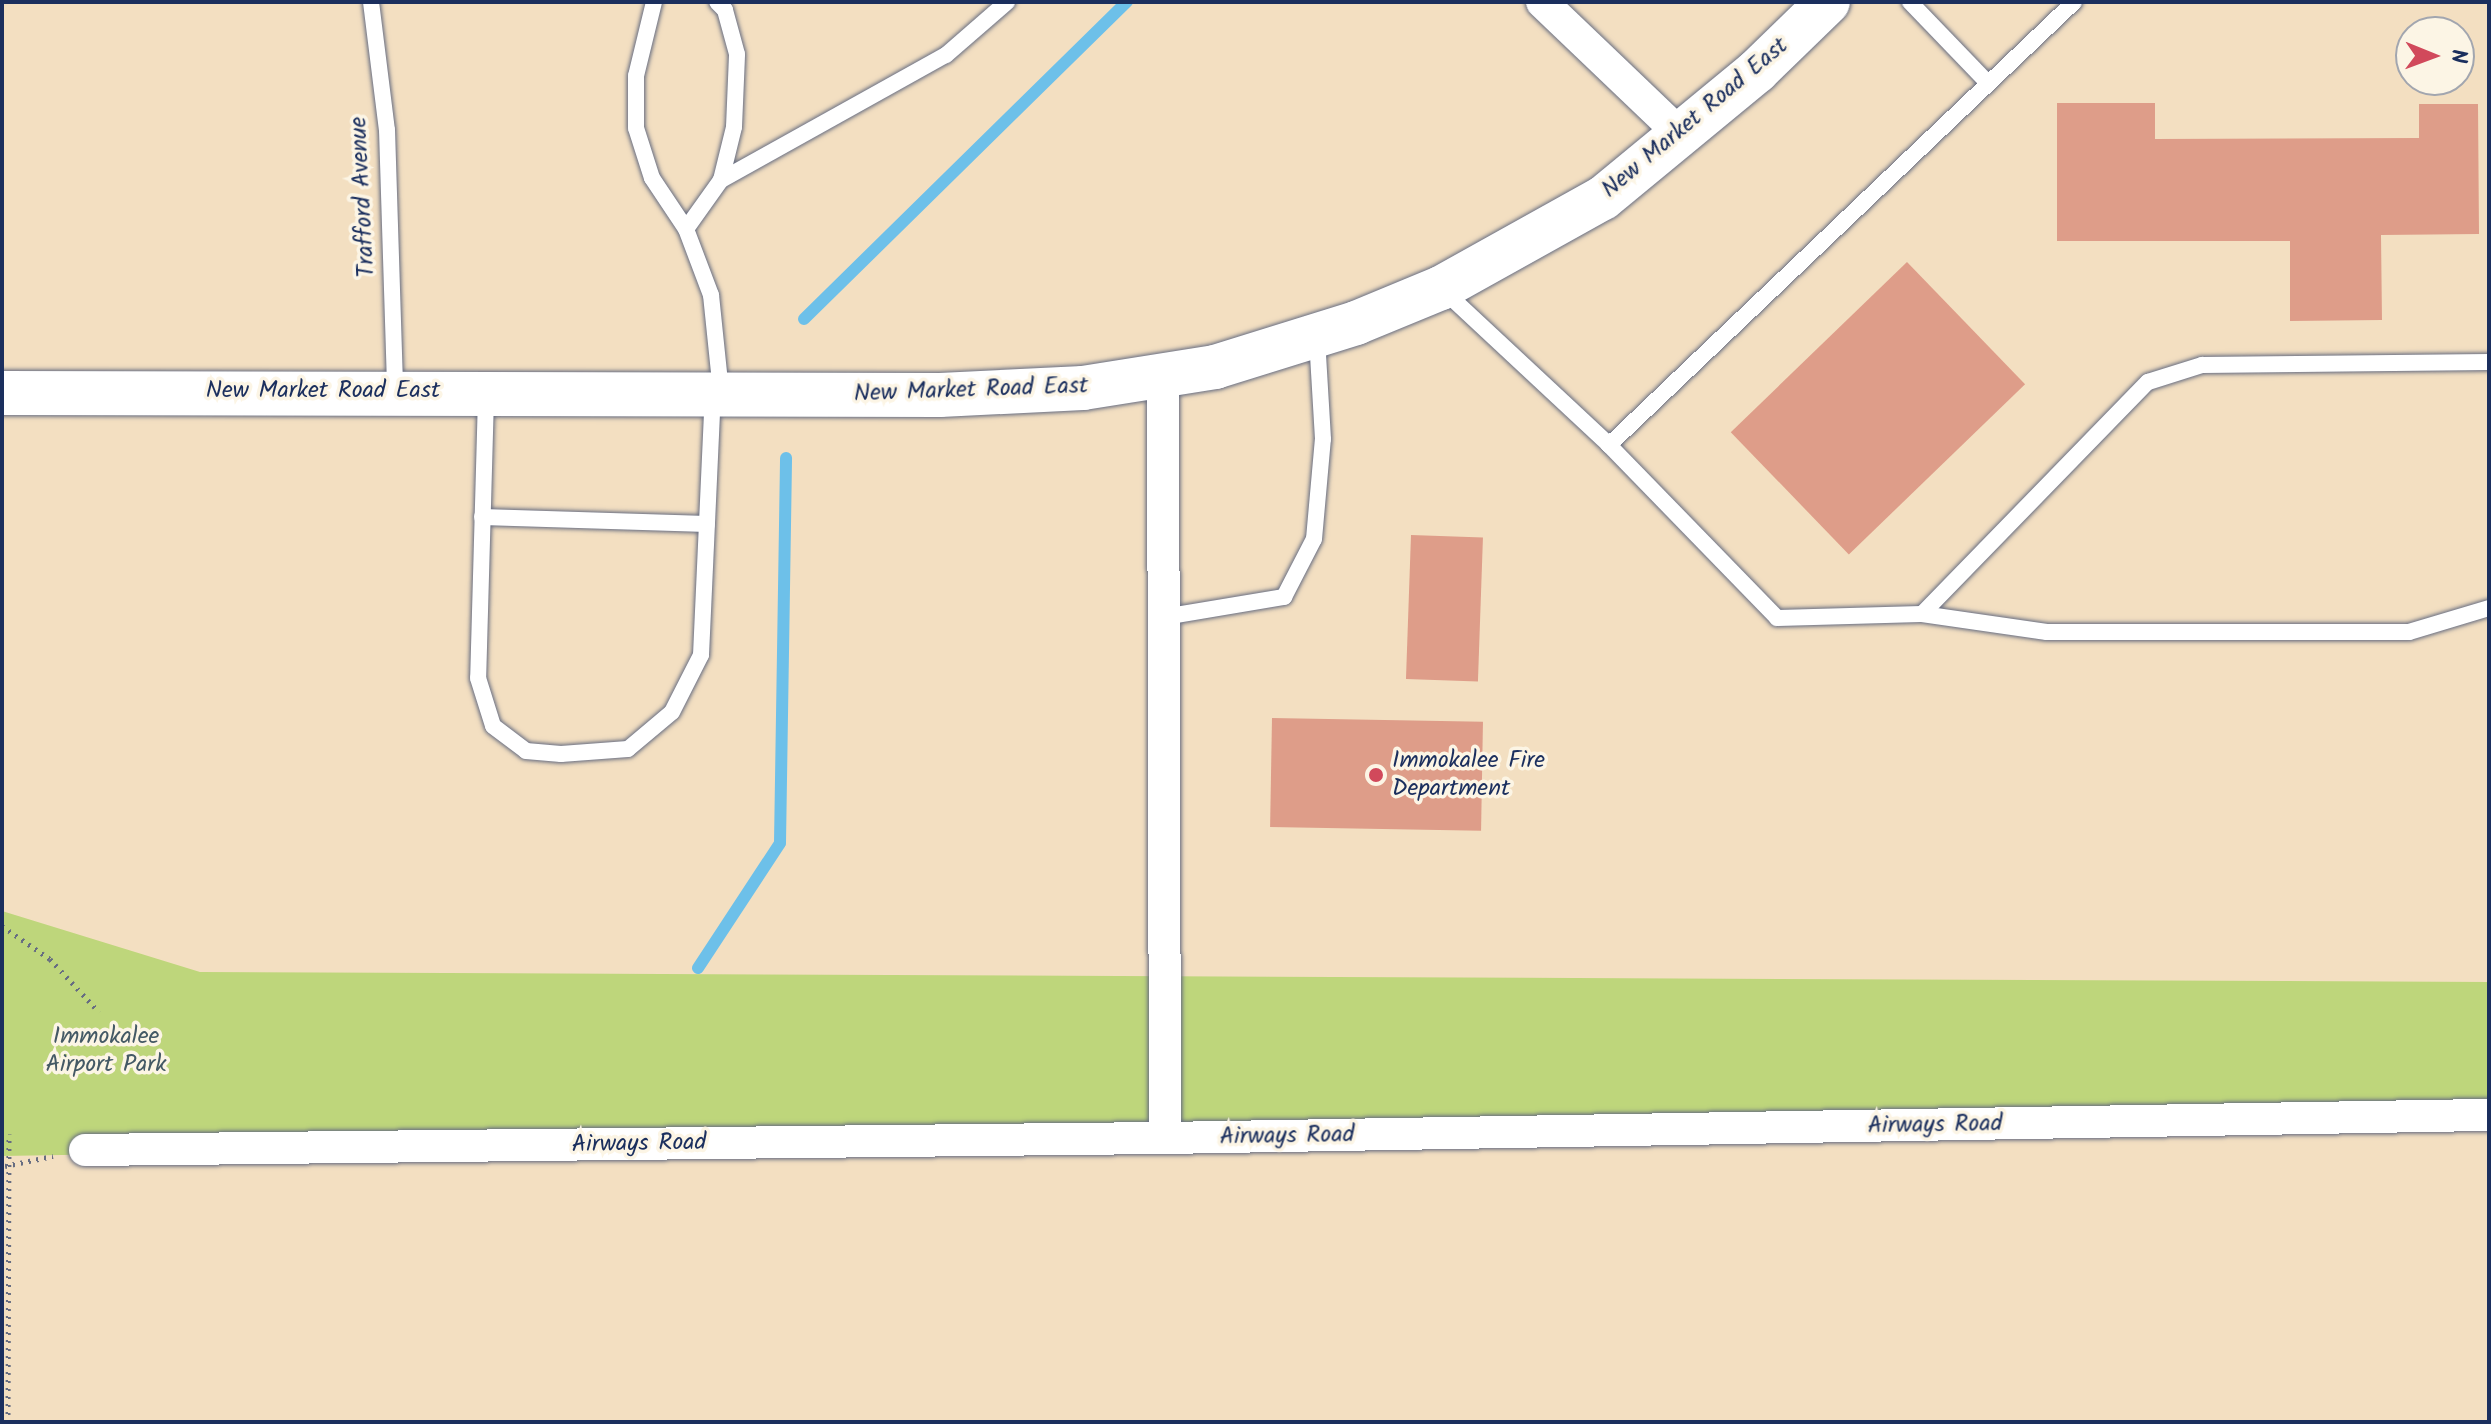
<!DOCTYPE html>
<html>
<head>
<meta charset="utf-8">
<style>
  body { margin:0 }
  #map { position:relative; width:2491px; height:1424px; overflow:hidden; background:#f3dfc1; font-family:Kalam,sans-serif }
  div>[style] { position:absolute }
  .green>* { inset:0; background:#bed67b }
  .stream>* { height:12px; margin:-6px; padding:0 6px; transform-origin:6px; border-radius:6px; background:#6dc0e9 }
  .building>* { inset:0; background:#de9d89; transform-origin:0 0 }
  .path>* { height:5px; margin-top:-2.5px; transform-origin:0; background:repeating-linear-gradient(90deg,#676d81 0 2px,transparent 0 8px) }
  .roads { filter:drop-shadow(0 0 2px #676d81) drop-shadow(0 0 2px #676d81) }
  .lane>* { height:16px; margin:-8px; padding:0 8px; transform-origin:8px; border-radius:8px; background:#fff }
  .street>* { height:32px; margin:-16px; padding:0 16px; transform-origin:16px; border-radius:16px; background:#fff }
  .secondary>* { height:44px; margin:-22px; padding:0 22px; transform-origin:22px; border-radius:22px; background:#fff }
  .dots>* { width:22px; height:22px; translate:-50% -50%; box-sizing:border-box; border:4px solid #fcf5e5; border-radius:50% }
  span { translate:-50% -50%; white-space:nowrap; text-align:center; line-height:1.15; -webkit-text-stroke:7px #fcf5e5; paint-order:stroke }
  .street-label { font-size:24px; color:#1b2f5e }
  .poi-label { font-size:24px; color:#1b2f5e }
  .left { translate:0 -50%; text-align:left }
  .park-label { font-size:24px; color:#445965 }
  .frame { position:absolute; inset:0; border:4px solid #1b2f5e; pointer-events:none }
  .north { position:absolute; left:2395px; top:16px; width:80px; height:80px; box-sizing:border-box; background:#fcf5e5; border:2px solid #a2a6af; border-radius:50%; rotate:91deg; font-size:22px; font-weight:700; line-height:32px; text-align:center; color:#1b2f5e }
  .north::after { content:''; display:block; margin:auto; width:28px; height:36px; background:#d1495b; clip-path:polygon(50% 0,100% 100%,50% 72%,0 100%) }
</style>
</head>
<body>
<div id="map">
  <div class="green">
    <i style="clip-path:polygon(2px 911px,200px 972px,2489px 982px,2489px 1114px,2px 1156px)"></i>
  </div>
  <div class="stream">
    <i style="left:804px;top:319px;width:453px;rotate:-44.5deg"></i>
    <i style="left:698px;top:968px;width:149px;rotate:-56.7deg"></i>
    <i style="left:780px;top:843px;width:385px;rotate:-89.1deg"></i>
  </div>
  <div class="building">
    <i style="clip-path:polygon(2057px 103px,2155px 103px,2155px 139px,2419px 138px,2419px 104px,2478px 104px,2479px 234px,2381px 235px,2382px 320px,2290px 321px,2290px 241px,2057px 241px)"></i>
    <i style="left:1907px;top:262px;width:170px;height:245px;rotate:46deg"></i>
    <i style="left:1411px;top:535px;width:72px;height:144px;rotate:2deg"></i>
    <i style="left:1272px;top:718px;width:211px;height:109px;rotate:1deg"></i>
  </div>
  <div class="path">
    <i style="left:2px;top:926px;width:58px;rotate:34.5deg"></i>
    <i style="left:50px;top:959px;width:72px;rotate:47.2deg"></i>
    <i style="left:5px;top:1166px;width:49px;rotate:-11.8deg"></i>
    <i style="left:8px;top:1422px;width:288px;rotate:-89.8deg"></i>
  </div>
  <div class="roads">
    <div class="lane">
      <i style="left:371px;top:2px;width:129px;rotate:82.9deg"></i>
      <i style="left:387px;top:130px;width:261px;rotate:88.2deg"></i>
      <i style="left:654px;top:2px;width:76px;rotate:103.7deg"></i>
      <i style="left:636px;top:76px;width:52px;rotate:90deg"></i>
      <i style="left:636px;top:128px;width:52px;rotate:72.3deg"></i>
      <i style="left:652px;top:178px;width:61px;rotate:56.3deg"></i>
      <i style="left:686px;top:229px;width:71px;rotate:69.3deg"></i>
      <i style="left:711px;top:295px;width:98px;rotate:84.1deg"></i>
      <i style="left:1910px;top:2px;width:112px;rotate:46.1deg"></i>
      <i style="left:721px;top:180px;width:257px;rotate:-29.1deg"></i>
      <i style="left:946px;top:55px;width:81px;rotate:-41deg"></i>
      <i style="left:686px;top:229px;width:60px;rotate:-54.5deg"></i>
      <i style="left:721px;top:180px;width:55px;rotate:-76.2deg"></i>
      <i style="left:734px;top:127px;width:73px;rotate:-87.6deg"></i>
      <i style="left:737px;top:54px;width:46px;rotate:-105.3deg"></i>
      <i style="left:725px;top:10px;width:11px;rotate:-135deg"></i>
      <i style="left:1442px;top:289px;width:229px;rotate:43deg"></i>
      <i style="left:1609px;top:445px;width:642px;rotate:-43.61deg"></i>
      <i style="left:486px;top:397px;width:281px;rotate:91.6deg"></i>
      <i style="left:478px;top:678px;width:50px;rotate:72.6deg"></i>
      <i style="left:493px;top:726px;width:41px;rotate:37.1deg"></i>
      <i style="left:526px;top:751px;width:35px;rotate:5deg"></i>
      <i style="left:561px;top:754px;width:67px;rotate:-4.3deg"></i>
      <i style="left:628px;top:749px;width:57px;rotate:-40.1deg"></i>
      <i style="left:672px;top:712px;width:64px;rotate:-63deg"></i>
      <i style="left:701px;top:655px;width:260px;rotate:-87.4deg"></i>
      <i style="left:1609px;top:445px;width:241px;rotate:45.8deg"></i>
      <i style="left:1777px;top:618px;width:145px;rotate:-1.6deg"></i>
      <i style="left:1922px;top:614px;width:324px;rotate:-45.8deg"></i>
      <i style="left:2148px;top:382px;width:57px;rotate:-17.5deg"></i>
      <i style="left:2202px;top:365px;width:287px;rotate:-0.6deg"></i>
      <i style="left:482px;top:517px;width:225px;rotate:1.8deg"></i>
      <i style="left:1922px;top:614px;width:126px;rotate:8.2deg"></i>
      <i style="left:2047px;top:632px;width:362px"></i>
      <i style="left:2409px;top:632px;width:84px;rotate:-16.7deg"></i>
      <i style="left:1164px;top:617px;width:122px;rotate:-9.5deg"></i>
      <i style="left:1284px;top:597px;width:65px;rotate:-62.7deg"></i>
      <i style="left:1314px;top:539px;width:100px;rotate:-84.9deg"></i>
      <i style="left:1323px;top:439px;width:102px;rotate:-93.4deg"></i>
    </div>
    <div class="street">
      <i style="left:1542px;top:2px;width:191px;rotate:43.7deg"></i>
      <i style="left:1163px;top:376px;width:762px;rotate:89.85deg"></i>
      <i style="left:85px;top:1150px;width:1080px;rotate:-0.64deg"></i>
      <i style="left:1165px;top:1138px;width:1324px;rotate:-1deg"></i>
    </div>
    <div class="secondary">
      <i style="left:2px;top:393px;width:938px;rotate:0.12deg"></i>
      <i style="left:940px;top:395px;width:143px;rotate:-2.8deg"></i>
      <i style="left:1083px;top:388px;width:134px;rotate:-9deg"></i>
      <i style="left:1215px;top:367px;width:148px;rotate:-17.3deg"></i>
      <i style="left:1356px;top:323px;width:92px;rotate:-22.4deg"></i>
      <i style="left:1441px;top:288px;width:185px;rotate:-29.1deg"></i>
      <i style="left:1603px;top:198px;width:200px;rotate:-39.5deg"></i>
      <i style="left:1757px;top:71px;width:99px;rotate:-44.2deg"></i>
    </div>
  </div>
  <div class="dots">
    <i style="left:1376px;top:775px;background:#d1495b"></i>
  </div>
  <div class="street-label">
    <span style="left:1695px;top:118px;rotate:-40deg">New Market Road East</span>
    <span style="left:363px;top:197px;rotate:-93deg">Trafford Avenue</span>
    <span style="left:971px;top:390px;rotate:-2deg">New Market Road East</span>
    <span style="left:323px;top:391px">New Market Road East</span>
    <span style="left:1935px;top:1125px;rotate:-1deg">Airways Road</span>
    <span style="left:1287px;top:1136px;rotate:-1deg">Airways Road</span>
    <span style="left:639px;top:1144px;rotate:-1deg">Airways Road</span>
  </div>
  <div class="poi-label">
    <span class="left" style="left:1392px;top:775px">Immokalee Fire<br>Department</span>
  </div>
  <div class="park-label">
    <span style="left:106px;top:1051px">Immokalee<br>Airport Park</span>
  </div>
  <div class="frame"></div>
  <div class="north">N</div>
</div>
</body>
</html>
